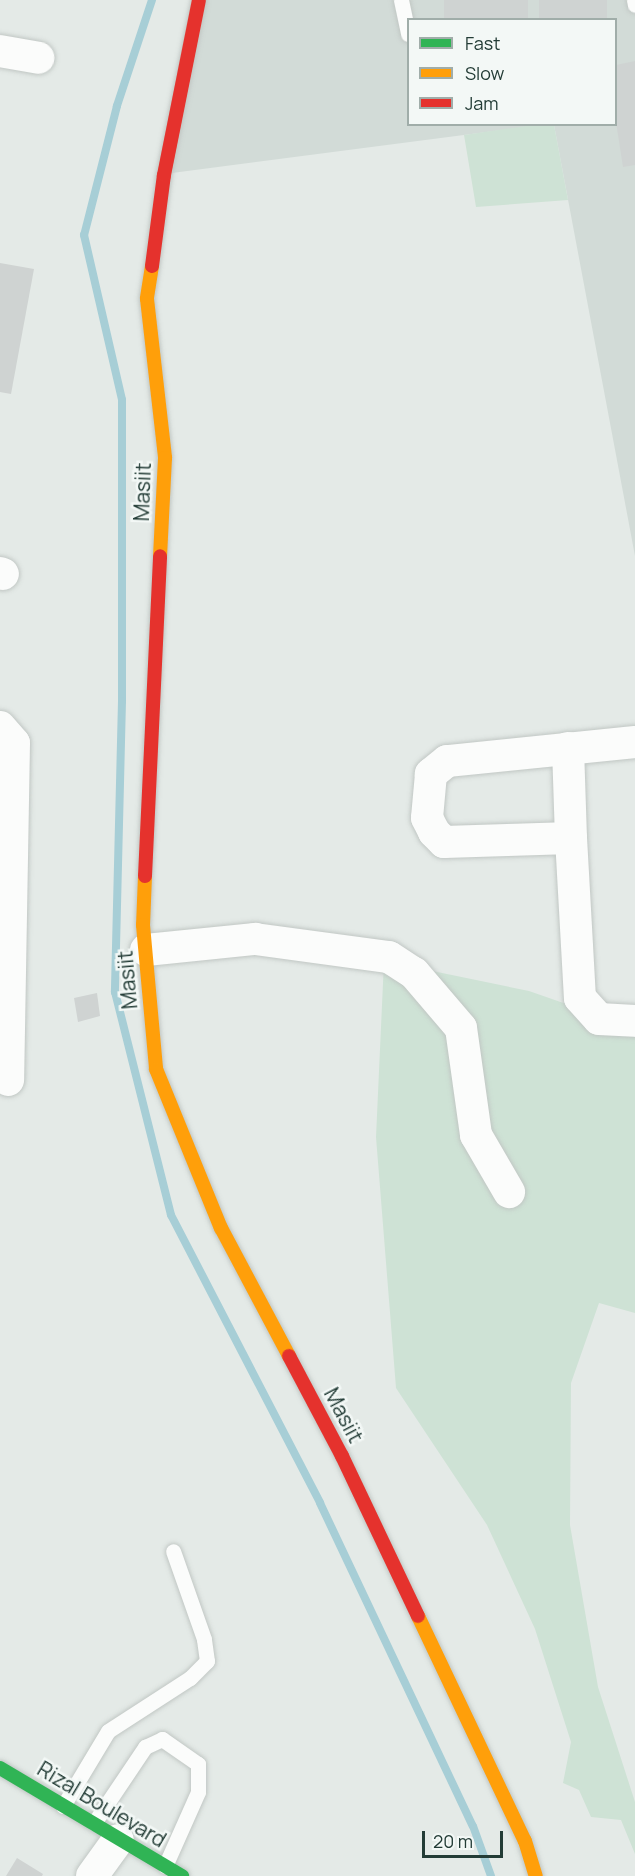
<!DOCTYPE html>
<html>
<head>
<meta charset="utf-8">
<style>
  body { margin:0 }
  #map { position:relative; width:635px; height:1876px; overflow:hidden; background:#e4eae7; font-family:Manrope,sans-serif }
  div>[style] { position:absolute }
  .built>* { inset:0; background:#d2dbd7 }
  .green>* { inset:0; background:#cee2d5 }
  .stream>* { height:8px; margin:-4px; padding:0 4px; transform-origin:4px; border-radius:4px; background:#a7ced6 }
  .building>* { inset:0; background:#cfd3d2; transform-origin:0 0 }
  .roads { filter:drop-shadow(0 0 2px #c1c7c4) drop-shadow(0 0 2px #c1c7c4) }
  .lane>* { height:15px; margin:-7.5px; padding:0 7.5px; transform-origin:7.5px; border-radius:7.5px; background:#fbfcfb }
  .street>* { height:32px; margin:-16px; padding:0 16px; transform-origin:16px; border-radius:16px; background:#fbfcfb }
  .fast>* { height:14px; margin:-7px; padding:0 7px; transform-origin:7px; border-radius:7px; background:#30b455 }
  .slow>* { height:14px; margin:-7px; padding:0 7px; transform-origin:7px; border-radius:7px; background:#ff9f0a }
  .jam>* { height:14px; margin:-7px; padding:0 7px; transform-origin:7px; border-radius:7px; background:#e5322d }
  span { translate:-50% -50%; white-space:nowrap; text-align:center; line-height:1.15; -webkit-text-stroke:5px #f3f8f6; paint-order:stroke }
  .street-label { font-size:21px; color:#233c36 }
  .legend { position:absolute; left:407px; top:18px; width:210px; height:108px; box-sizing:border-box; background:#f3f8f6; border:2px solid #a0ada9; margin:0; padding:8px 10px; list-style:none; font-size:18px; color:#233c36 }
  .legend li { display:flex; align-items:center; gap:12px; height:30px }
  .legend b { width:30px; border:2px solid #a0ada9 }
  .scale { position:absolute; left:422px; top:1831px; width:81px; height:27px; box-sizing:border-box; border:3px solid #233c36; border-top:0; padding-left:8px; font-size:18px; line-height:21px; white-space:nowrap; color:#233c36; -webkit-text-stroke:4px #f3f8f6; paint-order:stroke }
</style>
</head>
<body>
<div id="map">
  <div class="built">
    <i style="clip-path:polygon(204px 0,635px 0,635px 556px,554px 125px,616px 124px,616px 20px,408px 20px,408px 124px,540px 125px,172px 173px)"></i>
  </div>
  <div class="green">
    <i style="clip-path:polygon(540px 124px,554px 125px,568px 200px,476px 207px,464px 135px)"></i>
    <i style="clip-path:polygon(384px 961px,529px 991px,635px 1028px,635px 1313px,599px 1303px,571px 1383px,570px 1525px,598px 1687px,635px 1802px,635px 1854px,621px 1820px,591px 1817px,579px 1790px,563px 1783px,571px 1742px,535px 1629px,487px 1525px,396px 1388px,376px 1137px)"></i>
  </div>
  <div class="stream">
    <i style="left:152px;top:0;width:112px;rotate:108.3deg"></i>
    <i style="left:117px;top:106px;width:133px;rotate:104.3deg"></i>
    <i style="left:84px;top:235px;width:169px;rotate:77deg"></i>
    <i style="left:122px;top:400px;width:301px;rotate:90deg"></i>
    <i style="left:122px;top:701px;width:291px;rotate:91.4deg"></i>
    <i style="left:115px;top:992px;width:230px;rotate:75.9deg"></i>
    <i style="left:171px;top:1215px;width:324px;rotate:62.6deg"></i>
    <i style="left:320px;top:1503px;width:357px;rotate:64.7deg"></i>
    <i style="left:473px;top:1826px;width:53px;rotate:70.2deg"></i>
  </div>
  <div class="building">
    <i style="left:444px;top:0;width:84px;height:20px"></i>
    <i style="left:539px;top:0;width:68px;height:20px"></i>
    <i style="clip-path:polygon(635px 61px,635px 165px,623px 167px,616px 122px,616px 65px)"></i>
    <i style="clip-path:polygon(0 263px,34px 269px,11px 394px,0 392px)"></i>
    <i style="clip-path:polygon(97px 993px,100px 1016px,78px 1022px,74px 998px)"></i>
    <i style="clip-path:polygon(17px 1858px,43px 1874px,42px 1876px,6px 1876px)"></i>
  </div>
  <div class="roads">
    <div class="lane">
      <i style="left:401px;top:0;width:35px;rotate:78deg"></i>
      <i style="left:634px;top:0;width:5px;rotate:79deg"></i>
      <i style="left:63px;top:1806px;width:87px;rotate:-59deg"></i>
      <i style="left:108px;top:1731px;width:98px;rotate:-32.9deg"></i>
      <i style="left:190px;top:1678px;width:24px;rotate:-45deg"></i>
      <i style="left:207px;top:1661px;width:22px;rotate:-98deg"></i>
      <i style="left:204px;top:1639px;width:93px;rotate:-109.4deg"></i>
      <i style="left:94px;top:1823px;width:92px;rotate:-56.1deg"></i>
      <i style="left:145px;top:1747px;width:19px;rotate:-25deg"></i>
      <i style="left:162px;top:1739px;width:44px;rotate:34.8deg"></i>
      <i style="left:198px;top:1764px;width:28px;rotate:90deg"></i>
      <i style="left:198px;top:1792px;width:81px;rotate:114deg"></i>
    </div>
    <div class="street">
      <i style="left:0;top:51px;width:39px;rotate:10deg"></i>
      <i style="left:0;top:573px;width:3px;rotate:18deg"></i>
      <i style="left:0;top:727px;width:21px;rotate:49deg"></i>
      <i style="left:14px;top:743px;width:337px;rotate:91deg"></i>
      <i style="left:635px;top:742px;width:189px;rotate:174.2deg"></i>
      <i style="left:447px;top:761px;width:21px;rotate:141deg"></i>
      <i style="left:431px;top:774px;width:44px;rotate:95.2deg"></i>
      <i style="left:427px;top:818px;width:16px;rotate:63deg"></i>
      <i style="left:434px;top:832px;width:14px;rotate:45deg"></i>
      <i style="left:444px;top:842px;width:127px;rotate:-1.8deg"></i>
      <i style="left:571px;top:838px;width:160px;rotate:86.8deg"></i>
      <i style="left:580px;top:998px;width:28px;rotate:48deg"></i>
      <i style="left:599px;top:1019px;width:36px;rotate:3deg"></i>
      <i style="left:568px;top:748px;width:90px;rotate:88.1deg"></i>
      <i style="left:146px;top:950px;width:110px;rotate:-5.8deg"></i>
      <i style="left:255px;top:939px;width:135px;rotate:7.7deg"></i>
      <i style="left:389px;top:957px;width:30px;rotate:33deg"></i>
      <i style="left:414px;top:973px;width:72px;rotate:49.5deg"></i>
      <i style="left:461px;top:1028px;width:108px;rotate:82deg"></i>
      <i style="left:476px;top:1135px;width:66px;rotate:59.9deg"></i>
      <i style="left:92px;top:1876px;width:44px;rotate:-54.2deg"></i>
    </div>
    <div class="fast">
      <i style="left:0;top:1768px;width:212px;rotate:30.7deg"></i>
    </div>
    <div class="slow">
      <i style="left:152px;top:266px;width:33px;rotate:99deg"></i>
      <i style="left:147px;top:299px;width:160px;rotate:83.5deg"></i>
      <i style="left:165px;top:458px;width:98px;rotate:92.9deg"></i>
      <i style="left:145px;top:876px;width:49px;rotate:92.3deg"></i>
      <i style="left:143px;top:925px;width:145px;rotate:84.8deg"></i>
      <i style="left:156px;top:1069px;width:172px;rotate:67.8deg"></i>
      <i style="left:221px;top:1228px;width:145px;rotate:62deg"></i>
      <i style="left:418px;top:1616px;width:249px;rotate:64.6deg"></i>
      <i style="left:525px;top:1841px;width:37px;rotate:73deg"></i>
    </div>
    <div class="jam">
      <i style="left:152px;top:266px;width:92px;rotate:-82.5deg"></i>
      <i style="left:164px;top:175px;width:178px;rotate:-78.7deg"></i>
      <i style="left:145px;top:876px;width:320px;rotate:-87.3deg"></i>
      <i style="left:289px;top:1356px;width:113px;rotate:62.1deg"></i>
      <i style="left:342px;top:1456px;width:177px;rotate:64.6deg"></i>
    </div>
  </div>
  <div class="street-label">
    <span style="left:142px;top:492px;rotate:-88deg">Masiit</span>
    <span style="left:127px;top:980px;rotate:-95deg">Masiit</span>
    <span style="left:344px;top:1415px;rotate:62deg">Masiit</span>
    <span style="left:102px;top:1804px;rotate:31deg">Rizal Boulevard</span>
  </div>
  <ul class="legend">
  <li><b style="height:8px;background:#30b455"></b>Fast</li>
  <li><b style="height:8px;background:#ff9f0a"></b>Slow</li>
  <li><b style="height:8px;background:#e5322d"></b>Jam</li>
  </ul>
  <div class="scale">20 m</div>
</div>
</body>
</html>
